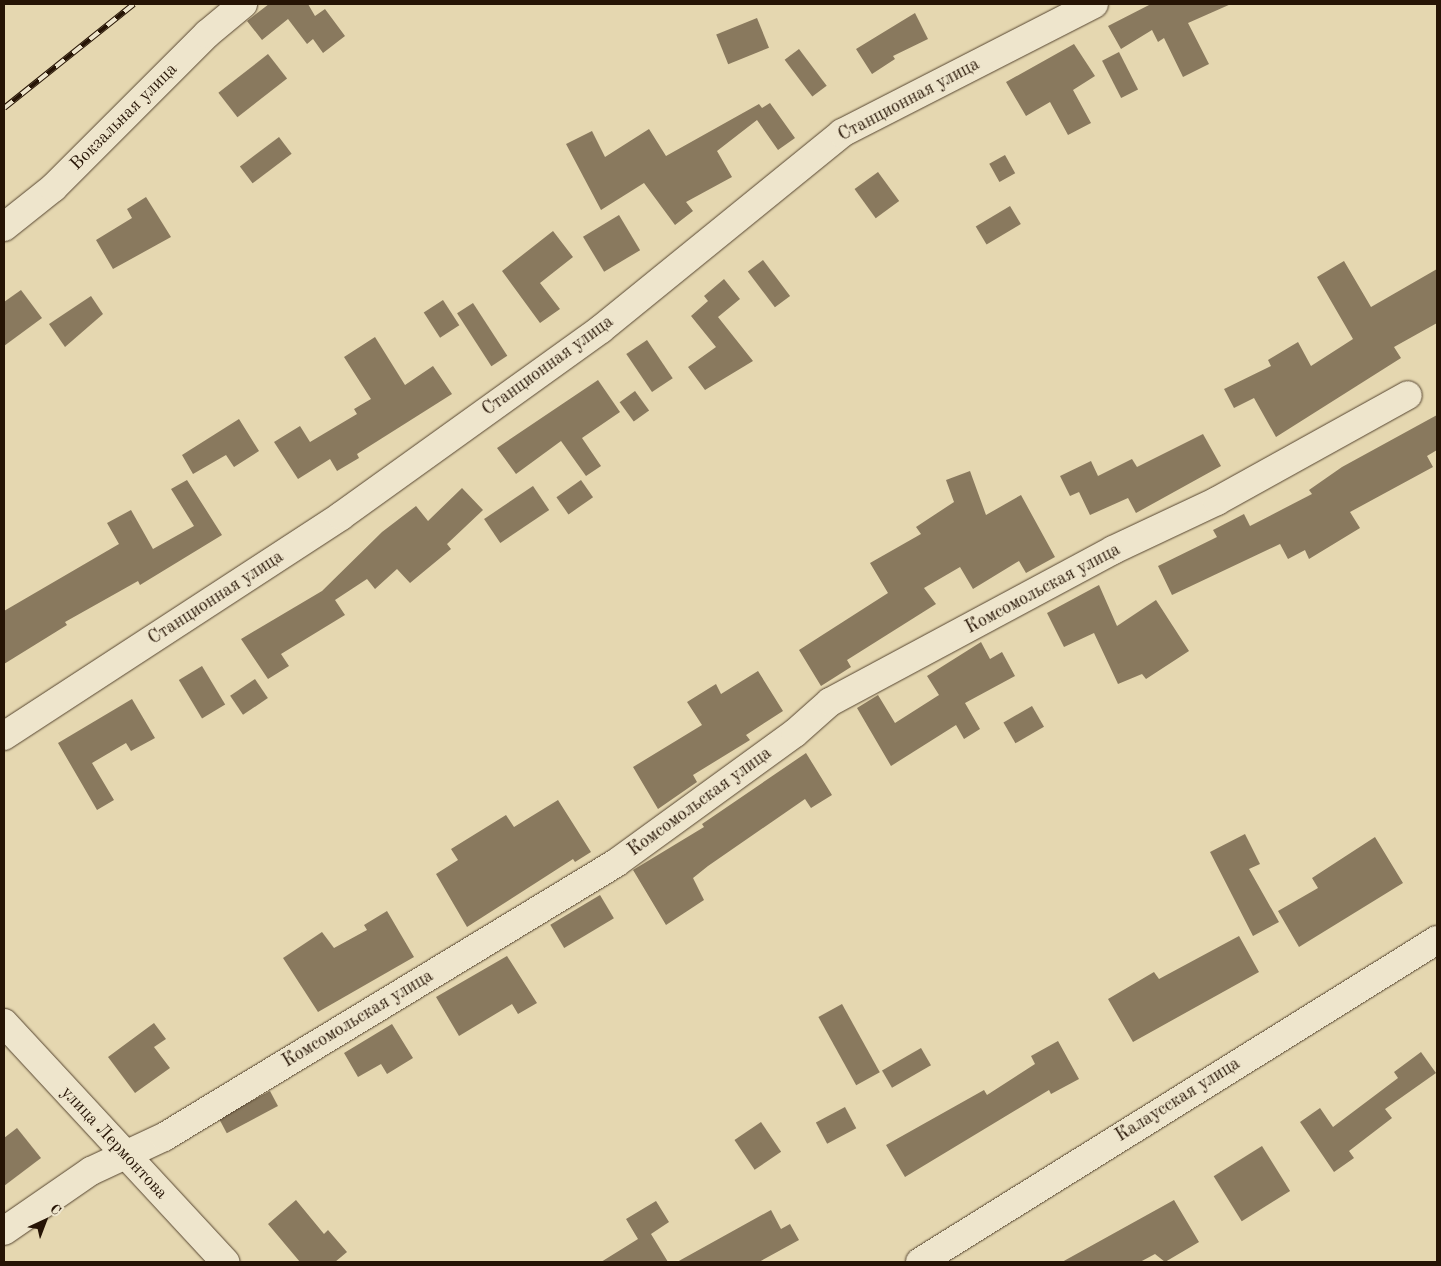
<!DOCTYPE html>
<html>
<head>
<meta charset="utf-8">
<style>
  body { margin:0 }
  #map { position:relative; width:1441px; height:1266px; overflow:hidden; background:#e5d7b0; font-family:"Old Standard TT",serif }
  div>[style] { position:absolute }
  .building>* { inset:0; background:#89795e; transform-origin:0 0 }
  .roads { filter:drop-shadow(0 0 1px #564530) drop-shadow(0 0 1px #564530) }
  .minor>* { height:28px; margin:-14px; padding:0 14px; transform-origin:14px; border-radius:14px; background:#eee5cc }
  .rail>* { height:5.5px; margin-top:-2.75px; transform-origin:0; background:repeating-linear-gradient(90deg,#eee5cc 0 11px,#261405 0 22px); box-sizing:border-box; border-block:1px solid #261405 }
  span { translate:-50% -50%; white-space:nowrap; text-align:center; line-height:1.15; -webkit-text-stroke:4px #eee5cc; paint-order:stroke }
  .street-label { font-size:18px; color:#261405 }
  .frame { position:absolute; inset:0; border:5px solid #261405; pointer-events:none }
  .north { position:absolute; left:20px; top:1196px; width:50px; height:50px; -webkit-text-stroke:4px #eee5cc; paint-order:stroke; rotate:43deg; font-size:14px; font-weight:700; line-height:20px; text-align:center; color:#261405 }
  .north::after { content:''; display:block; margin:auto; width:18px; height:22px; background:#261405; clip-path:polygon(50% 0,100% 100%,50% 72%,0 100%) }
</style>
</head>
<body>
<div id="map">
  <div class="building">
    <i style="clip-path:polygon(269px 4px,308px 4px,315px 16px,325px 9px,345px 36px,323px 53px,313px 39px,307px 44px,288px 19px,262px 40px,247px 21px)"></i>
    <i style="clip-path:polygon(1151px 4px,1231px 4px,1188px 23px,1209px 64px,1183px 77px,1164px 38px,1158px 42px,1152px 30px,1121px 49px,1108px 26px)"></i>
    <i style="clip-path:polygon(915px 13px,928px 39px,893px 56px,895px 59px,872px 74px,856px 49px)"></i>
    <i style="left:757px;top:18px;width:32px;height:44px;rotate:68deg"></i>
    <i style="clip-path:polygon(1074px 44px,1095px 76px,1073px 90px,1091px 123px,1068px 135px,1050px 102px,1026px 116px,1006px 82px)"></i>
    <i style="left:799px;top:49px;width:46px;height:18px;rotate:53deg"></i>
    <i style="left:1119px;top:52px;width:42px;height:19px;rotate:63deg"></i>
    <i style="left:268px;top:54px;width:31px;height:63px;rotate:52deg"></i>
    <i style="clip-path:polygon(770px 103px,795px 138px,778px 150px,757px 120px,717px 151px,732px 177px,686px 202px,693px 211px,675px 225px,644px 183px,601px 210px,566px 144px,592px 131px,605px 157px,649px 129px,666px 156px,759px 104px,762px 108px)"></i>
    <i style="left:279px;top:137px;width:21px;height:49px;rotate:53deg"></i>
    <i style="left:1005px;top:155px;width:21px;height:18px;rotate:61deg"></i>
    <i style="left:878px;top:172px;width:36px;height:29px;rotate:54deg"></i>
    <i style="clip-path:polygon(146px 197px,171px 237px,113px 269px,96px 240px,132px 218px,127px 209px)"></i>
    <i style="left:1010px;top:206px;width:21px;height:40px;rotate:59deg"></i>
    <i style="left:619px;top:215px;width:41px;height:42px;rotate:59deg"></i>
    <i style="clip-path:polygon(553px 231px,573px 257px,540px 283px,560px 309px,540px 323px,502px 271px)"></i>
    <i style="left:763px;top:260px;width:45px;height:19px;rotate:53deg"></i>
    <i style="clip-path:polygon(1344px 261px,1371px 307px,1437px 269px,1437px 323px,1394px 347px,1401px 358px,1276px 437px,1254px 398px,1234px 408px,1224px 389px,1271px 366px,1268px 360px,1298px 342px,1311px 366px,1353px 339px,1317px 277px)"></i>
    <i style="clip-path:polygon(724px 279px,740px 299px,718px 317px,753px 361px,705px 390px,688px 367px,716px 347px,691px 316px,708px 301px,704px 296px)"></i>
    <i style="clip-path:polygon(21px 290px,42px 318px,4px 346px,4px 302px)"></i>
    <i style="clip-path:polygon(91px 296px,103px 314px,65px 347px,49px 324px)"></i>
    <i style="left:443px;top:300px;width:30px;height:23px;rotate:57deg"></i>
    <i style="left:473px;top:303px;width:63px;height:19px;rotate:57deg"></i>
    <i style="clip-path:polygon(375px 337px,405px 385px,433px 366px,452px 394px,357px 454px,359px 458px,337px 471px,330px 459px,298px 479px,274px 442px,300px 426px,310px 442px,357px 414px,354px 409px,371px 399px,344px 357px)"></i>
    <i style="left:647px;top:340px;width:46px;height:25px;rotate:56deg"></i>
    <i style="clip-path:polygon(598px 380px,620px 412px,582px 438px,601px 466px,586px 476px,561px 441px,516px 474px,497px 448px)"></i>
    <i style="left:635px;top:391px;width:24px;height:19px;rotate:54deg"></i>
    <i style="clip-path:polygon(1437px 415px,1437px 450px,1427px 456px,1433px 467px,1350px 512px,1360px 528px,1309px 559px,1305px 550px,1288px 559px,1280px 544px,1172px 595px,1158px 566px,1217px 537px,1213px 530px,1244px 514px,1250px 526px,1312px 494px,1309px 490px,1342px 467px)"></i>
    <i style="clip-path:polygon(239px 419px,259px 451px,234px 467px,226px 455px,193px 474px,182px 455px)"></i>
    <i style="clip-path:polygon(1203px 434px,1221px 466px,1136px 513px,1128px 498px,1090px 515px,1079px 492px,1070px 496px,1060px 476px,1091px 461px,1098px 476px,1132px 459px,1137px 467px)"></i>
    <i style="clip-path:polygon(970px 471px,986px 515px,1021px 495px,1055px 557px,1026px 573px,1019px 561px,973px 589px,960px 567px,924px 588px,936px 604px,847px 660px,851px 667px,821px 686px,799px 650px,888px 593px,870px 563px,921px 534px,916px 527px,954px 502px,946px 480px)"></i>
    <i style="clip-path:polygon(187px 480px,222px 535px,140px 585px,138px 581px,65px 622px,67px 625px,4px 664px,4px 611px,119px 544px,107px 523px,131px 510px,153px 549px,194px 526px,171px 489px)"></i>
    <i style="left:581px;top:480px;width:21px;height:30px;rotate:55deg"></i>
    <i style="left:533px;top:486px;width:29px;height:59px;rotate:56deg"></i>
    <i style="clip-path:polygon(462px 488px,483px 510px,447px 544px,451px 549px,410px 583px,397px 569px,375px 589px,367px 579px,335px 600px,345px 615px,281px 654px,289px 666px,268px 679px,241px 639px,322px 591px,382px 532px,416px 506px,428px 521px)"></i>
    <i style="clip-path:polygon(1099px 585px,1117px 626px,1156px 600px,1189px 651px,1146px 679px,1142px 674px,1118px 684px,1094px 633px,1064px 647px,1047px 613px)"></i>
    <i style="clip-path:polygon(981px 642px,990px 659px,1002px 652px,1015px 676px,965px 703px,980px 729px,964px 739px,956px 725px,891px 766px,857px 708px,878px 695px,895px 723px,939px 695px,927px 676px)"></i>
    <i style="left:202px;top:666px;width:45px;height:27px;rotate:59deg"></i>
    <i style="clip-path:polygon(758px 671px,783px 711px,746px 735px,750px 740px,693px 775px,697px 782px,658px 809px,633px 767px,702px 725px,687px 702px,716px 684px,721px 694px)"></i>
    <i style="left:255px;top:679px;width:23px;height:30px;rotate:56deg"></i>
    <i style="clip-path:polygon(132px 699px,155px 738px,131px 751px,126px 743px,92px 763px,114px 800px,97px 810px,58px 743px)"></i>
    <i style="left:1032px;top:706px;width:24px;height:33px;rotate:60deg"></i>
    <i style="clip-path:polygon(806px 753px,832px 795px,811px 808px,805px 799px,708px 866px,693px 878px,704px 900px,666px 925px,633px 870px,704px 827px,702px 824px)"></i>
    <i style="clip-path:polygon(558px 800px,591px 852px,575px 862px,573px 859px,467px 927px,436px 874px,458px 860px,451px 849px,506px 815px,514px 827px)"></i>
    <i style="clip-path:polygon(1245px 834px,1260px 864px,1249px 869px,1279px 922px,1253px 936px,1210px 852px)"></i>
    <i style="clip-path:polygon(1375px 837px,1403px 883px,1299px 947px,1278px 911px,1318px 888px,1312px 878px)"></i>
    <i style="left:600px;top:895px;width:27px;height:58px;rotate:59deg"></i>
    <i style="clip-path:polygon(387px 911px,414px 957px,318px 1012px,283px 958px,322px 932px,334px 948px,367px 930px,364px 925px)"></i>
    <i style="clip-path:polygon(1239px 936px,1259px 972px,1133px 1042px,1108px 999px,1154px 972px,1159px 979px)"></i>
    <i style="clip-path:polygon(507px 956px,537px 1003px,518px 1014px,512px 1004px,459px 1036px,436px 997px)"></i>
    <i style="left:842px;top:1004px;width:78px;height:27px;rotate:61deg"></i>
    <i style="clip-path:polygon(154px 1023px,166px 1039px,154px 1047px,170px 1068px,135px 1093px,108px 1057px)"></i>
    <i style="clip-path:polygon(392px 1024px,413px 1058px,387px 1074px,381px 1064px,358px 1077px,344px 1053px)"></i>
    <i style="clip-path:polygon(1058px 1041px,1079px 1079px,1051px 1094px,1049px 1090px,905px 1177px,886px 1145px,984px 1090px,987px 1095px,1035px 1064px,1031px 1056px)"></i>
    <i style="left:921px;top:1048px;width:20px;height:45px;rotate:60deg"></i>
    <i style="clip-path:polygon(1421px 1052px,1436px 1073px,1385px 1109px,1392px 1118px,1349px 1151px,1354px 1158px,1334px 1172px,1300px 1122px,1320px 1108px,1333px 1127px,1398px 1078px,1394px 1072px)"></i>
    <i style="left:270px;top:1091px;width:17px;height:58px;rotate:62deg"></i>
    <i style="left:845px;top:1107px;width:24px;height:33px;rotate:62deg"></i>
    <i style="left:761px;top:1122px;width:36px;height:32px;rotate:56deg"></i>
    <i style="clip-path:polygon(17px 1128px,41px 1158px,4px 1186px,4px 1138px)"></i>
    <i style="left:1262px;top:1146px;width:53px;height:57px;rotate:58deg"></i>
    <i style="clip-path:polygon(296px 1200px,324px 1234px,328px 1230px,347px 1252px,335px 1262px,300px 1262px,268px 1224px)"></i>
    <i style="clip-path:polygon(1174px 1200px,1199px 1242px,1165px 1262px,1155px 1254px,1140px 1262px,1062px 1262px)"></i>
    <i style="clip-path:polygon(656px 1201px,669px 1222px,651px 1234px,668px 1262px,601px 1262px,638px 1239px,626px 1219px)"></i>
    <i style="clip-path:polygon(771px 1210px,781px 1229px,790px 1224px,799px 1240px,759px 1262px,677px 1262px)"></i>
  </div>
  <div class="roads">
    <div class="minor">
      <i style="left:4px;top:227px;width:63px;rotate:-38.5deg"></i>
      <i style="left:53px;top:188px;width:218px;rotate:-45deg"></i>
      <i style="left:207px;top:34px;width:47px;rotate:-39.8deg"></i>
      <i style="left:4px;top:736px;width:402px;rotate:-33.1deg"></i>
      <i style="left:341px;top:516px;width:320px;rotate:-35.7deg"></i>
      <i style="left:601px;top:329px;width:311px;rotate:-39.1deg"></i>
      <i style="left:842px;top:133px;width:283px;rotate:-27.1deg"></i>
      <i style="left:4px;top:1023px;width:326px;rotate:47.2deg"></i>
      <i style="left:4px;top:1231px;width:106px;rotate:-34.6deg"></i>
      <i style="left:91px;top:1171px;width:81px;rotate:-25deg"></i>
      <i style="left:164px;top:1137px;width:529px;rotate:-31.22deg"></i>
      <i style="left:616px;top:863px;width:221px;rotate:-36deg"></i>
      <i style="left:795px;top:733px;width:47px;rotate:-41.5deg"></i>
      <i style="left:830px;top:702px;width:321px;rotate:-28.2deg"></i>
      <i style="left:1113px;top:550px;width:115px;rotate:-25.2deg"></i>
      <i style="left:1217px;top:501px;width:218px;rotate:-29deg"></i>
      <i style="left:920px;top:1262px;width:609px;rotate:-31.92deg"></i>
    </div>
  </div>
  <div class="rail">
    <i style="left:4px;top:108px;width:166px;rotate:-38.7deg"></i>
  </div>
  <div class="street-label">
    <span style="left:909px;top:100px;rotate:-28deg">Станционная улица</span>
    <span style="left:124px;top:117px;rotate:-45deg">Вокзальная улица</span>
    <span style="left:548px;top:366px;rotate:-36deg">Станционная улица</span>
    <span style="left:1043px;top:589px;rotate:-28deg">Комсомольская улица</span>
    <span style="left:216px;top:598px;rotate:-33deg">Станционная улица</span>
    <span style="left:700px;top:802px;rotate:-36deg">Комсомольская улица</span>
    <span style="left:358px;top:1019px;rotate:-31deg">Комсомольская улица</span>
    <span style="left:1178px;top:1100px;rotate:-32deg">Калаусская улица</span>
    <span style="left:114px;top:1143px;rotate:47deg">улица Лермонтова</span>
  </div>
  <div class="frame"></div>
  <div class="north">С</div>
</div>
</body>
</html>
